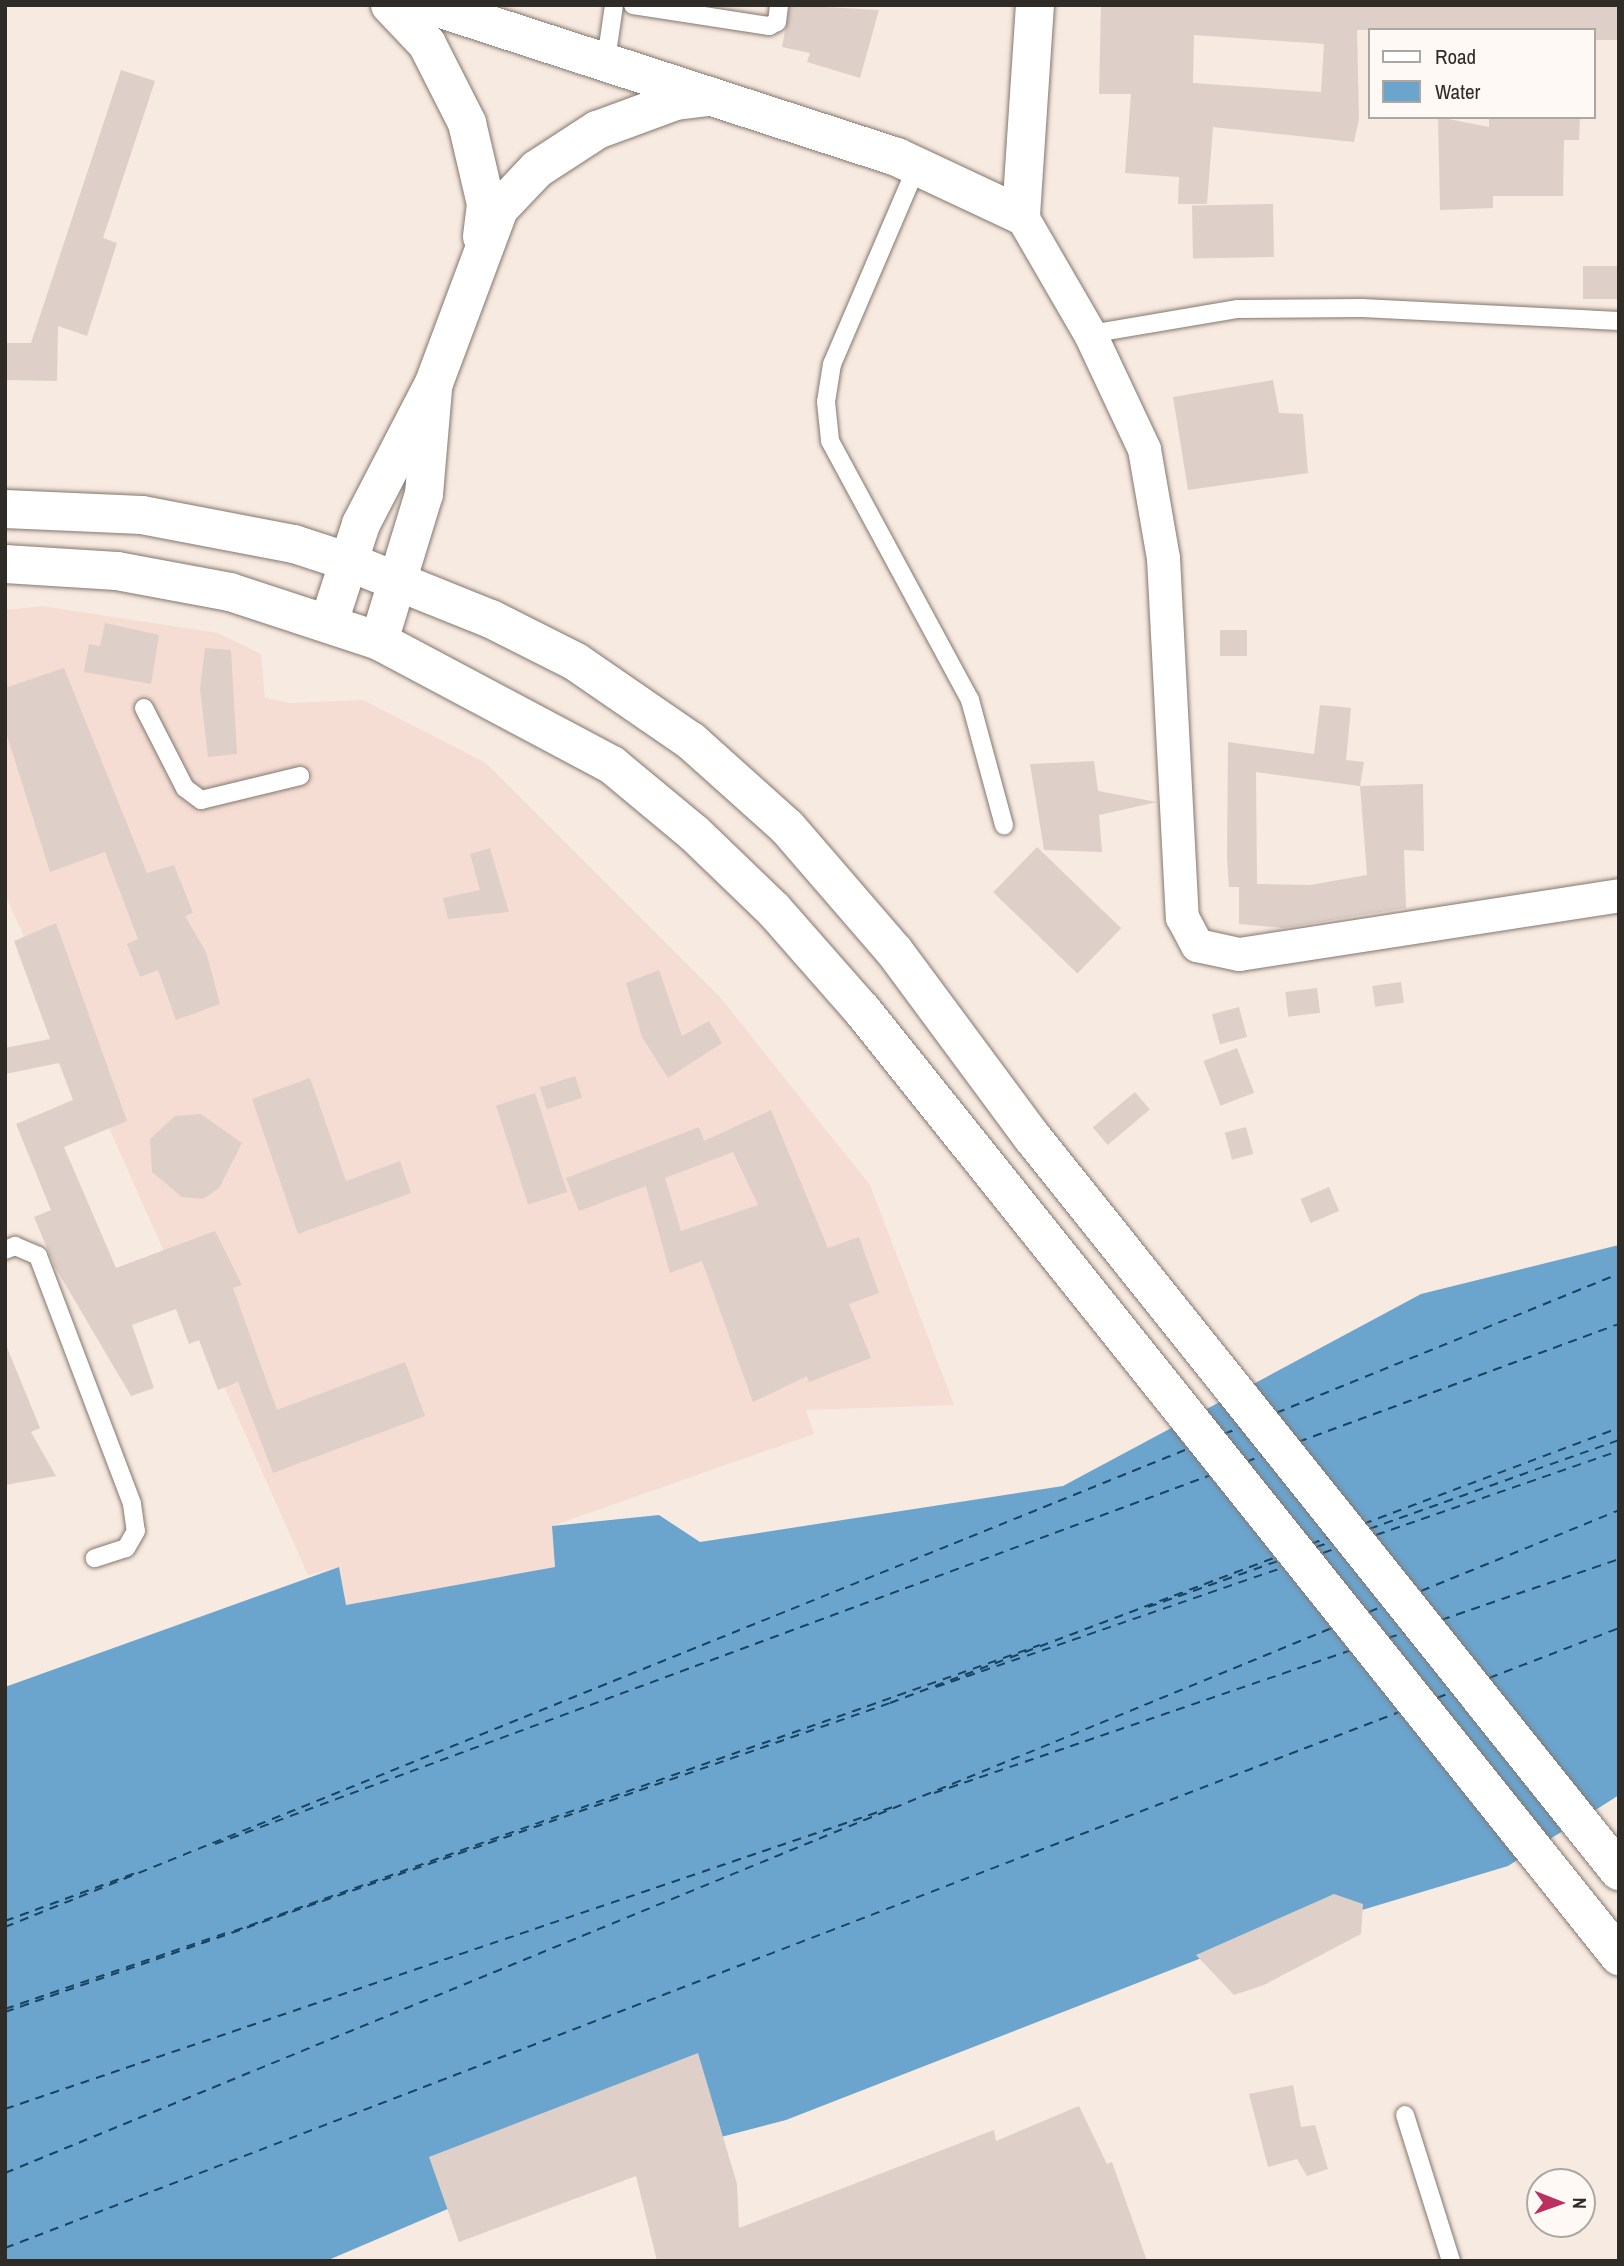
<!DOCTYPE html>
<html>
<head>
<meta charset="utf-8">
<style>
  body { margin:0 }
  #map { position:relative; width:1624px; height:2266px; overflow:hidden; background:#f7eae0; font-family:"Archivo Narrow",sans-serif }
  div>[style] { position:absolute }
  .commercial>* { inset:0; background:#f5ddd4 }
  .water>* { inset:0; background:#6ba4cd }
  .ferry>* { height:2px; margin-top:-1px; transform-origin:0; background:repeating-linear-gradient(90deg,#194461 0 9px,transparent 0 16px) }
  .building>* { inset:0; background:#decfc8; transform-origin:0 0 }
  .roads { filter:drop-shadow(0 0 2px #83776e) drop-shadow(0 0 2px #83776e) }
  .lane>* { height:18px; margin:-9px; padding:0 9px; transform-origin:9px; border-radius:9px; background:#fff }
  .street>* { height:33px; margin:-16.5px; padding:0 16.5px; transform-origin:16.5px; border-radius:16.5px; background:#fff }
  .secondary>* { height:38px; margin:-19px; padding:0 19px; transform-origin:19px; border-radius:19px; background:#fff }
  span { translate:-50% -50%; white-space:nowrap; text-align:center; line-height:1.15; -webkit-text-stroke:5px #fef9f5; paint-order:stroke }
  .frame { position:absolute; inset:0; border:7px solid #2f2b27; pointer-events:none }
  .legend { position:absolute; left:1368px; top:28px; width:228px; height:91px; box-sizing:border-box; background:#fef9f5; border:2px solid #aba7a3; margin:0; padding:9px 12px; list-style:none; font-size:21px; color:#2f2b27 }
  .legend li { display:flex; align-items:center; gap:14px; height:35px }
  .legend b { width:35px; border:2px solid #aba7a3 }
  .north { position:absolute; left:1526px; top:2168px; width:70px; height:70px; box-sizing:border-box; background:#fef9f5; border:2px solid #aba7a3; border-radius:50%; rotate:91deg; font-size:19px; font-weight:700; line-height:28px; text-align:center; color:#2f2b27 }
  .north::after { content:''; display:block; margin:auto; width:24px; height:32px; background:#bd2f61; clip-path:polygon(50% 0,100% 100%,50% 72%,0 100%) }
</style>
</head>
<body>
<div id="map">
  <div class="commercial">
    <i style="clip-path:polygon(42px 606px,218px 633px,261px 654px,265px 698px,290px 703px,363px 700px,486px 763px,720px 997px,870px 1185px,954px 1405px,806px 1410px,814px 1434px,552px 1526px,555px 1567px,346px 1605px,338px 1567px,308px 1575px,5px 894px,5px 610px)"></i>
  </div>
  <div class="water">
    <i style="clip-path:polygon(1619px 1245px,1619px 1795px,1508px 1866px,1199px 1959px,786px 2120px,450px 2208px,326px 2261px,5px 2261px,5px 1687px,339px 1567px,346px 1605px,555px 1567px,552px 1526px,659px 1515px,700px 1542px,1063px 1486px,1421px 1294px)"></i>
  </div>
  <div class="ferry">
    <i style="left:1276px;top:1413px;width:370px;rotate:-22.1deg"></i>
    <i style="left:1224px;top:1434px;width:18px;rotate:-22deg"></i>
    <i style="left:1298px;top:1442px;width:342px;rotate:-20.2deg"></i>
    <i style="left:1246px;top:1462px;width:18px;rotate:-22deg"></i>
    <i style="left:1363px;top:1524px;width:273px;rotate:-20.6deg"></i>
    <i style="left:1369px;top:1529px;width:265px;rotate:-19.6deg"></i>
    <i style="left:1376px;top:1535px;width:257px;rotate:-19.1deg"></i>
    <i style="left:1311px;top:1544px;width:19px;rotate:-21deg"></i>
    <i style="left:1316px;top:1547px;width:16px;rotate:-18deg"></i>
    <i style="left:1323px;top:1553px;width:15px;rotate:-20deg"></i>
    <i style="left:1421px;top:1591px;width:214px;rotate:-22.2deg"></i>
    <i style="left:1148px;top:1607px;width:138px;rotate:-19.5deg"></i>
    <i style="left:1369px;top:1612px;width:15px;rotate:-23deg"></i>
    <i style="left:1441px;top:1620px;width:188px;rotate:-18.9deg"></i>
    <i style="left:1388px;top:1638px;width:19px;rotate:-18deg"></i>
    <i style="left:1489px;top:1678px;width:139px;rotate:-21deg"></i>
    <i style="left:936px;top:1687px;width:368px;rotate:-19deg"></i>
    <i style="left:1437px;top:1698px;width:16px;rotate:-22deg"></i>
    <i style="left:934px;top:1793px;width:439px;rotate:-18.9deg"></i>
    <i style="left:215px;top:1844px;width:1062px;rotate:-20.33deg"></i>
    <i style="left:5px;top:1921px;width:142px;rotate:-20.2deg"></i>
    <i style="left:5px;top:1927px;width:1278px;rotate:-22.01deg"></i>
    <i style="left:234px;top:1931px;width:855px;rotate:-19.54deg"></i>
    <i style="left:5px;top:2009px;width:240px;rotate:-19deg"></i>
    <i style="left:5px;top:2012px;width:937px;rotate:-19.25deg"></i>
    <i style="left:890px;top:1703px;width:413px;rotate:-20.7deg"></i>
    <i style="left:5px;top:2109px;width:941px;rotate:-18.78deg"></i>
    <i style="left:5px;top:2173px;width:1435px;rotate:-22.33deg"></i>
    <i style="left:5px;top:2248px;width:1493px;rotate:-21.03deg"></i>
  </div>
  <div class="building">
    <i style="clip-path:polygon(790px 5px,879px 10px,860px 78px,807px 62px,810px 53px,782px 47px)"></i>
    <i style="clip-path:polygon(evenodd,1101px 5px,1619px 5px,1619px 40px,1594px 40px,1594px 30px,1357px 30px,1359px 119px,1354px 142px,1213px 127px,1207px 204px,1178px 204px,1179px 177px,1125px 173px,1131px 94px,1099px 94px,1101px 5px,1194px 35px,1324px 44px,1321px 92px,1193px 83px,1194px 35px)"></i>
    <i style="clip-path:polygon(121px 70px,155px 81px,103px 238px,117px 243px,87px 336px,58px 326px,57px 381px,5px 380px,5px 343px,31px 343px)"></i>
    <i style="clip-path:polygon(1438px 117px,1489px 127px,1489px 117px,1580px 117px,1579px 140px,1564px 140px,1563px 196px,1493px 196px,1493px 208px,1440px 210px)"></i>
    <i style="left:1273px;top:204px;width:53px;height:81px;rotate:89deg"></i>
    <i style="left:1619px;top:266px;width:33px;height:36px;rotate:90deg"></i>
    <i style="clip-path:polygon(1273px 380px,1279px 413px,1303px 414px,1308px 473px,1188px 490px,1173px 397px)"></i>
    <i style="clip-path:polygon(105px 623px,159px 635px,151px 684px,84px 672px,89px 644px,100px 646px)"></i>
    <i style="left:1220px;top:630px;width:27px;height:26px"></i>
    <i style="clip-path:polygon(205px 648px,231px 650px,237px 754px,208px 757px,200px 689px)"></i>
    <i style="clip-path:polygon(64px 668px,147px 873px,174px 865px,193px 913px,185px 916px,206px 952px,220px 1004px,176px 1020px,158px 970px,140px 977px,127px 944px,138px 939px,105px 852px,50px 872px,5px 729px,5px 688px)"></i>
    <i style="clip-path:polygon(1320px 705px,1351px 708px,1346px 760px,1364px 762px,1360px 786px,1256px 772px,1257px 884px,1310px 885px,1367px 875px,1360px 786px,1423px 784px,1424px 851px,1404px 850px,1406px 908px,1283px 928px,1239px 924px,1239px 887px,1229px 887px,1227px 858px,1228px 742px,1314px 754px)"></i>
    <i style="clip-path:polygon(1094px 761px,1098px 791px,1157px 802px,1099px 815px,1102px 852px,1044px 850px,1030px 764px)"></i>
    <i style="left:1037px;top:847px;width:117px;height:63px;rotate:44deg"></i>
    <i style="clip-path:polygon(490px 848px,509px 912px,448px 919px,443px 898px,480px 890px,470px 854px)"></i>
    <i style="clip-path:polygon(56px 923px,127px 1121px,64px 1147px,116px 1268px,215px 1231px,242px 1285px,233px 1288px,277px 1410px,405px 1362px,425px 1416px,273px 1473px,238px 1382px,218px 1390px,199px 1340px,189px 1344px,176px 1309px,132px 1325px,154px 1388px,131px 1396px,55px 1267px,34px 1217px,51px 1210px,16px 1124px,73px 1100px,59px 1063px,5px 1074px,5px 1048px,50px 1039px,14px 941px)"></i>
    <i style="clip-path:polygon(659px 970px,682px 1036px,709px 1021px,722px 1043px,668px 1078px,642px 1037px,626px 983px)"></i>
    <i style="left:1401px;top:982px;width:21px;height:29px;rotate:82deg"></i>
    <i style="left:1317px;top:988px;width:25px;height:32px;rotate:83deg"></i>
    <i style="left:1239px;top:1007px;width:31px;height:28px;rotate:75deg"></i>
    <i style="left:1237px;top:1048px;width:48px;height:36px;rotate:69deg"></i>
    <i style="left:575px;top:1076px;width:23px;height:37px;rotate:72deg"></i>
    <i style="clip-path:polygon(310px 1078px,346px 1181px,400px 1161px,411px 1193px,298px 1234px,252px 1099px)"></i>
    <i style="left:1135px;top:1092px;width:23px;height:55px;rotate:50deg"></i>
    <i style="left:535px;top:1093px;width:104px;height:41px;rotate:72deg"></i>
    <i style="clip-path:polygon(evenodd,771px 1110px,828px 1248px,859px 1237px,879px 1293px,849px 1304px,871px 1358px,809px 1382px,807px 1376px,753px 1402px,702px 1261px,670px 1273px,646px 1186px,579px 1211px,566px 1178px,699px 1127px,704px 1141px,771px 1110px,733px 1152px,758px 1205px,681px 1231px,665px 1178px,733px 1152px)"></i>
    <i style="clip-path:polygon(201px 1114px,242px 1143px,219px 1188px,203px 1199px,182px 1197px,152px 1172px,150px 1139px,175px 1116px)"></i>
    <i style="left:1246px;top:1127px;width:28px;height:22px;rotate:75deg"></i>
    <i style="left:1329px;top:1187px;width:26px;height:31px;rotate:67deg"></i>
    <i style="clip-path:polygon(6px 1345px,40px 1428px,31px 1432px,56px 1476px,5px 1485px)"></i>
    <i style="clip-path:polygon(1334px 1894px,1363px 1904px,1361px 1934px,1264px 1985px,1234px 1995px,1196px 1955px)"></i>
    <i style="clip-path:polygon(698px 2053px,737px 2184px,739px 2228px,994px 2130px,996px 2141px,1079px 2106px,1107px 2164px,1112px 2162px,1147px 2261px,657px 2261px,636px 2176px,459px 2242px,429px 2157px)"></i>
    <i style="clip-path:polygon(1293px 2085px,1301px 2127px,1315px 2125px,1328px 2169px,1307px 2176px,1297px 2159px,1268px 2167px,1249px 2094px)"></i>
  </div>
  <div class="roads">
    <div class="lane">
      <i style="left:633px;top:5px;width:138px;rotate:8.8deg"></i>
      <i style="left:769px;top:26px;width:9px;rotate:-27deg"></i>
      <i style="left:777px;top:22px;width:17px;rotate:-83deg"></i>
      <i style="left:606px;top:60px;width:56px;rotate:-81.7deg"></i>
      <i style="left:917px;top:166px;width:215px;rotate:113.2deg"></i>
      <i style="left:832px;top:364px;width:38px;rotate:99deg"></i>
      <i style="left:826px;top:402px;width:39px;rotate:84deg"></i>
      <i style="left:830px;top:441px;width:294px;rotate:61.6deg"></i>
      <i style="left:970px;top:700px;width:130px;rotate:74.8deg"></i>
      <i style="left:1090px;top:334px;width:150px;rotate:-9.6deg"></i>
      <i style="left:1238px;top:309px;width:124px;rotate:-0.5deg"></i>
      <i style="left:1362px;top:308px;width:257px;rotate:2.9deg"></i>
      <i style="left:144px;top:708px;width:90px;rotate:62.9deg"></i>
      <i style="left:185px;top:788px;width:20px;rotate:37deg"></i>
      <i style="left:201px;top:800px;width:102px;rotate:-13.6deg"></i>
      <i style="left:5px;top:1250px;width:11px;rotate:-22deg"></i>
      <i style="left:15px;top:1246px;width:25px;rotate:23deg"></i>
      <i style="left:38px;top:1256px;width:265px;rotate:69.2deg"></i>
      <i style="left:132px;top:1504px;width:27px;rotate:82deg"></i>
      <i style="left:136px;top:1531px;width:20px;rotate:120deg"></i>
      <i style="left:126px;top:1548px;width:33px;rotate:162deg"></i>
      <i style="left:1405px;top:2115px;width:153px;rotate:72.5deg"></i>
    </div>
    <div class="street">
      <i style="left:1021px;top:215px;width:138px;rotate:59.9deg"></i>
      <i style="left:1090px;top:334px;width:127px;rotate:64.8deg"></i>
      <i style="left:1144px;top:449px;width:111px;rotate:80.1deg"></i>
      <i style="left:1163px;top:558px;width:360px;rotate:87deg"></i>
      <i style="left:1182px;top:917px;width:32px;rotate:62deg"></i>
      <i style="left:1197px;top:945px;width:43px;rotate:12.1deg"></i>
      <i style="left:1239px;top:954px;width:385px;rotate:-8.8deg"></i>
    </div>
    <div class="secondary">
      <i style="left:390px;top:5px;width:54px;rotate:46.5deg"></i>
      <i style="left:427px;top:44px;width:89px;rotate:63.1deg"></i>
      <i style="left:467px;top:123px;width:83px;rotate:76.8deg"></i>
      <i style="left:486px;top:204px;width:33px;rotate:97deg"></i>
      <i style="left:429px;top:5px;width:492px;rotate:18deg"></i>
      <i style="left:897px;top:157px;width:137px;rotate:25.1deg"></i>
      <i style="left:1021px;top:215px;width:210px;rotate:-86.2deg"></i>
      <i style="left:5px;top:509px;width:137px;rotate:2.5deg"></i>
      <i style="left:142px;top:515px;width:155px;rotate:10.8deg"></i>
      <i style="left:294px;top:544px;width:58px;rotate:18.1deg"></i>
      <i style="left:349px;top:562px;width:153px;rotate:21.9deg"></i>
      <i style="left:491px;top:619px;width:95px;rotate:26.8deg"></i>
      <i style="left:576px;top:662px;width:140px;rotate:34.5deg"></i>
      <i style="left:691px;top:741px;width:129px;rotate:41.9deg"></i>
      <i style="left:787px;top:827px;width:165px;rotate:49.2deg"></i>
      <i style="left:895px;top:952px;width:230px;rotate:53.5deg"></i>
      <i style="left:1032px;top:1137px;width:940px;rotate:51.35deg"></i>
      <i style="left:5px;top:564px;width:112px;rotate:3.6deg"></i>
      <i style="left:117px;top:571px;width:115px;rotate:10.5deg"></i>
      <i style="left:230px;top:592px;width:157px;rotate:18.2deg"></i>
      <i style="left:379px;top:641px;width:264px;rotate:28deg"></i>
      <i style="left:612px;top:765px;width:107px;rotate:39.7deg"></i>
      <i style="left:694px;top:833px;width:111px;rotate:43.9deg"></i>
      <i style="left:774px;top:910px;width:133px;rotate:48.7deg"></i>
      <i style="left:862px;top:1010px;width:1212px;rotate:51.33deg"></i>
      <i style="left:329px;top:622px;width:103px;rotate:-71.9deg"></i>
      <i style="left:361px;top:524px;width:159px;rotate:-62.6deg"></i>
      <i style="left:434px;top:383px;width:186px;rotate:-69.5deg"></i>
      <i style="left:499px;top:209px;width:55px;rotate:-46.5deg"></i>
      <i style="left:537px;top:169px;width:72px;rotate:-33deg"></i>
      <i style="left:597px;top:130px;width:84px;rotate:-20.2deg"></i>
      <i style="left:676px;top:101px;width:35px;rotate:-7deg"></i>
      <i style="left:379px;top:641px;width:154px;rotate:-73deg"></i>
      <i style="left:424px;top:494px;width:105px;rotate:-85.1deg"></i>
    </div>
  </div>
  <div class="frame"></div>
  <ul class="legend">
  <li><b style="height:9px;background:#fff"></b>Road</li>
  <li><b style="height:19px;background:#6ba4cd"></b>Water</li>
  </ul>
  <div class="north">N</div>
</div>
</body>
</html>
